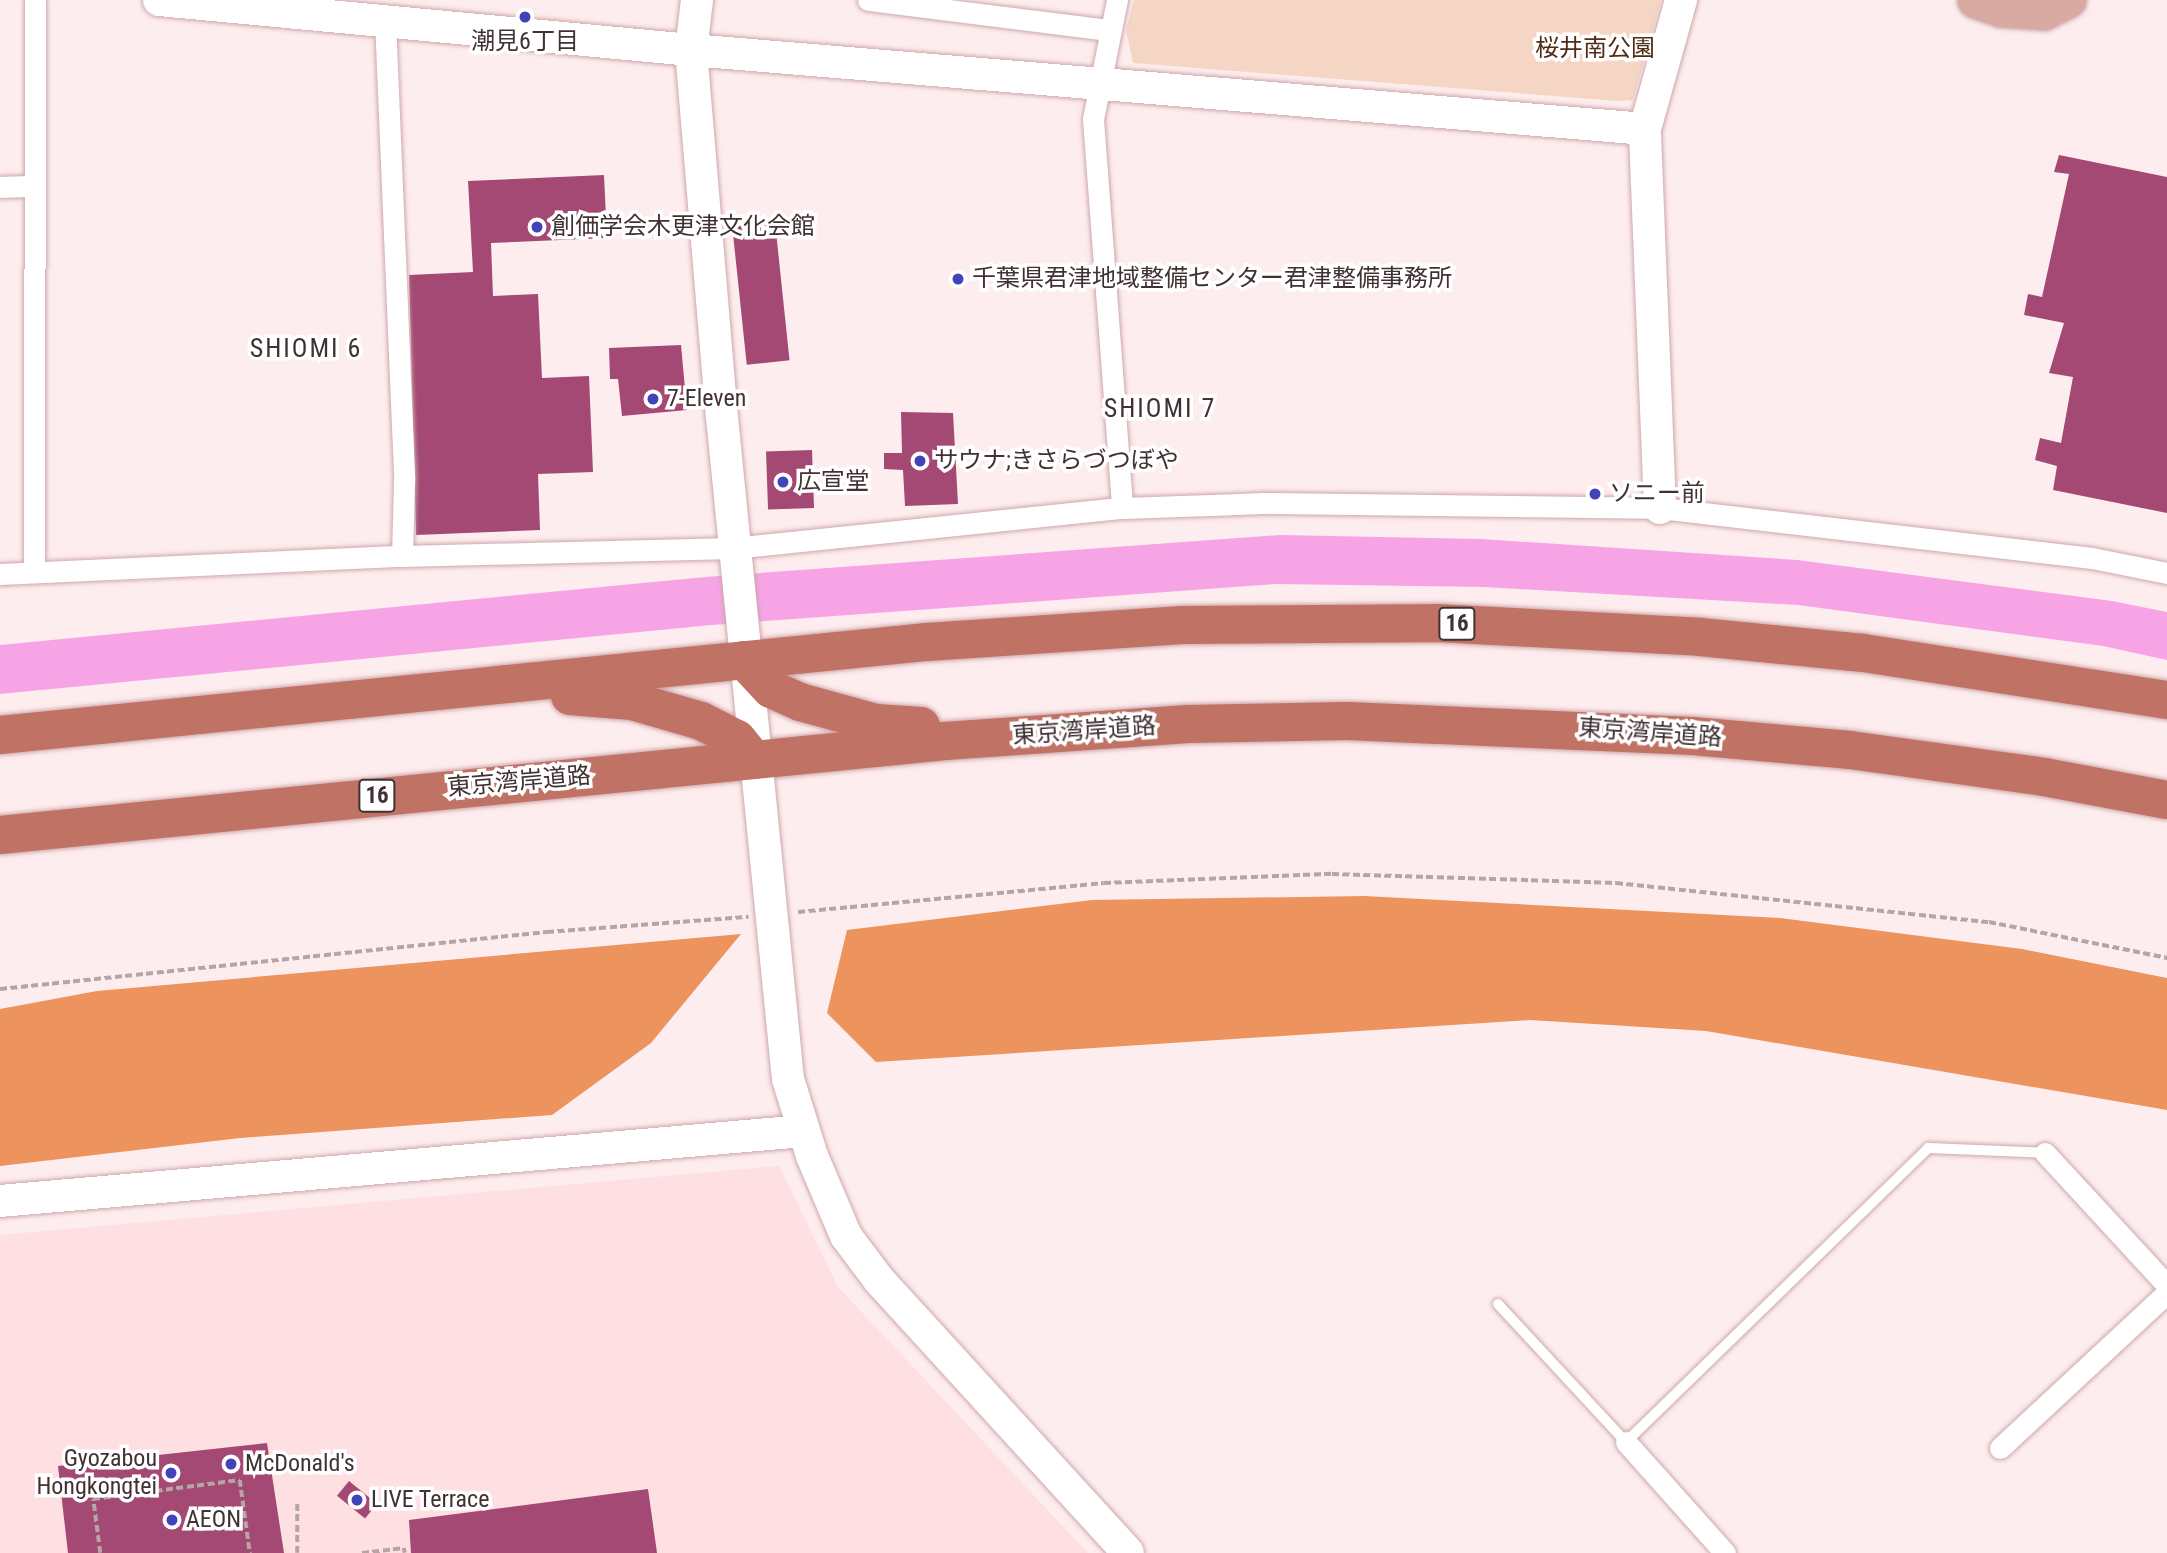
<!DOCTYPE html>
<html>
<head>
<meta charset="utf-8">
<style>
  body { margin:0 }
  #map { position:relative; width:2167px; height:1553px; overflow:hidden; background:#feedee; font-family:"Roboto Condensed","Noto Sans JP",sans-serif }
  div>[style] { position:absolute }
  .built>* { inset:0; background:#fedfe2 }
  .green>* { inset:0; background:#f5d6c4 }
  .forest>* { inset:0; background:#ec935e }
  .water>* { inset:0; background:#f6a4e6 }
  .building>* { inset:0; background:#a34973; transform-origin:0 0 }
  .path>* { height:3.5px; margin-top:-1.75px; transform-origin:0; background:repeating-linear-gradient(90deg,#b6a5a7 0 7px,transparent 0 10.5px) }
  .roads { filter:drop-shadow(0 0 2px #cea7ab) drop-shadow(0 0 2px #cea7ab) }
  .lane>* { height:10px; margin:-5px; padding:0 5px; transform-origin:5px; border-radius:5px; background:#fff }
  .street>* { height:21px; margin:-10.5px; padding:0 10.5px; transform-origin:10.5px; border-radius:10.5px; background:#fff }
  .secondary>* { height:32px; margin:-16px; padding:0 16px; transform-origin:16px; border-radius:16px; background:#fff }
  .primary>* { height:35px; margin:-17.5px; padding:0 17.5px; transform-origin:17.5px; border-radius:17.5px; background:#d9aaa2 }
  .highway>* { height:38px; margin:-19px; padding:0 19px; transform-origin:19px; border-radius:19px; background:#c07264 }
  .dots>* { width:19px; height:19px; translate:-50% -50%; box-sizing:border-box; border:4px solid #fff; border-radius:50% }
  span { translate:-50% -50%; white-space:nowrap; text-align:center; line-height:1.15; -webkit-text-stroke:7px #fff; paint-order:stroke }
  .shield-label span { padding:2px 5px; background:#fff; border:2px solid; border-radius:5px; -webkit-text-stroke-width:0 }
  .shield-label { font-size:23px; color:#413133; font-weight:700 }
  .poi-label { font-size:24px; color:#413133 }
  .left { translate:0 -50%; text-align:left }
  .right { translate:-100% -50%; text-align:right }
  .park-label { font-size:24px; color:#512c17 }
  .street-label { font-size:24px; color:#413133 }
  .neighbourhood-label { font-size:26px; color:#413133; letter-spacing:2px }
</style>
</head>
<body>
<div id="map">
  <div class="built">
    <i style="clip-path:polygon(779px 1166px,838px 1287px,1088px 1553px,0 1553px,0 1235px)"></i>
  </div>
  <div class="green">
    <i style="clip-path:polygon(1134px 0,1661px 0,1633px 100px,1618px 101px,1133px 63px,1126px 30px)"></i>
  </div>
  <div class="forest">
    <i style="clip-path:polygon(1364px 896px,1780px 918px,2022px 949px,2167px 978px,2167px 1110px,1706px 1031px,1530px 1020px,876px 1062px,827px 1013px,847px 930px,1092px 900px)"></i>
    <i style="clip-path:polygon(741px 934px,651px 1043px,552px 1115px,240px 1138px,0 1166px,0 1009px,97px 991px)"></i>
  </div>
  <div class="water">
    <i style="clip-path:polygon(1280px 535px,1481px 539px,1797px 560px,2112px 601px,2167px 612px,2167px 660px,2103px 646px,1798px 605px,1484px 587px,1276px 584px,712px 625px,0 694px,0 645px,705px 577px)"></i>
  </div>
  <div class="building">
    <i style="clip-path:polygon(2059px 155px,2167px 177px,2167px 513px,2053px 490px,2057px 466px,2035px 460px,2040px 438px,2061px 443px,2073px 377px,2049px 373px,2064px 323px,2024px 315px,2028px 294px,2042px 297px,2069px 174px,2054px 172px)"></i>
    <i style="clip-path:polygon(604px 175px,607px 238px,491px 243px,493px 296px,538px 294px,542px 378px,589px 376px,593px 472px,538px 474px,540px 530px,416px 535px,409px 275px,473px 272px,468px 181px)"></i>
    <i style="left:775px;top:222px;width:139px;height:43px;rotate:84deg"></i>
    <i style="clip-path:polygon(681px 345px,687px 410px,622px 416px,618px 379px,610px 379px,609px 348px)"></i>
    <i style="clip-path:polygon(901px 412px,953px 413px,958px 504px,905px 506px,903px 470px,884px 469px,884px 453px,902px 453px)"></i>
    <i style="left:812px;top:450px;width:58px;height:46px;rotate:88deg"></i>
    <i style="clip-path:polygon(267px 1443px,284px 1553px,68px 1553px,58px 1466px)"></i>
    <i style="left:349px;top:1481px;width:36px;height:19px;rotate:39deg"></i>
    <i style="clip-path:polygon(648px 1489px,657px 1553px,411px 1553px,409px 1520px)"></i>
  </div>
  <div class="path">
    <i style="left:798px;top:912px;width:307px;rotate:-5.4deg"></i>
    <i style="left:1104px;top:883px;width:228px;rotate:-2.3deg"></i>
    <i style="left:1332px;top:874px;width:284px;rotate:1.8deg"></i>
    <i style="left:1616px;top:883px;width:375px;rotate:6deg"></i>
    <i style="left:1989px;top:922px;width:182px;rotate:11.4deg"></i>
    <i style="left:0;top:989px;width:550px;rotate:-5.95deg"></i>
    <i style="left:547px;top:932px;width:202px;rotate:-4.3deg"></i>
    <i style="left:100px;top:1553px;width:54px;rotate:-97.4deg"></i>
    <i style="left:93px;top:1499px;width:148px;rotate:-7.4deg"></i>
    <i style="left:240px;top:1480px;width:74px;rotate:82.2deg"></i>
    <i style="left:297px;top:1553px;width:49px;rotate:-90deg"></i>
    <i style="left:362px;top:1553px;width:42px;rotate:-6.8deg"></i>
    <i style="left:404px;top:1548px;width:5px;rotate:79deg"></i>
  </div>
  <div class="roads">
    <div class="lane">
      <i style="left:1498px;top:1304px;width:188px;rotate:47.2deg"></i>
      <i style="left:1626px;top:1442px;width:421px;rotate:-44.2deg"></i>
      <i style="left:1928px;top:1148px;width:117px;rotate:2.4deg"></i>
    </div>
    <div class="street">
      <i style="left:868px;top:0;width:244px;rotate:7.1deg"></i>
      <i style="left:1117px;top:0;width:121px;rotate:101.4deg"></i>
      <i style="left:1093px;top:119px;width:390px;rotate:85.7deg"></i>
      <i style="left:385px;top:20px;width:461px;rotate:87.6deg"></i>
      <i style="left:404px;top:481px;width:75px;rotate:91.5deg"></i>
      <i style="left:0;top:187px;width:34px;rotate:-2deg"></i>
      <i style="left:34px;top:571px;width:571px;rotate:-89.9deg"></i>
      <i style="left:0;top:574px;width:402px;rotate:-2.6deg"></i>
      <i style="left:402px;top:556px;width:331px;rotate:-1.4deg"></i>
      <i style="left:733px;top:548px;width:391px;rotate:-5.9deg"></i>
      <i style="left:1122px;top:508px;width:141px;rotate:-2deg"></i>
      <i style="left:1263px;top:503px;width:397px;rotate:0.7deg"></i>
      <i style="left:1660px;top:508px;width:435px;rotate:6.6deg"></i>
      <i style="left:2092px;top:558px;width:76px;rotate:11.3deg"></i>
      <i style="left:2045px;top:1153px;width:180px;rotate:47.3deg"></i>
      <i style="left:1626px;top:1442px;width:149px;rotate:48.3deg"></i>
      <i style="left:2000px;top:1448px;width:228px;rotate:-42.9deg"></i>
    </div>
    <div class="secondary">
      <i style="left:159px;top:0;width:534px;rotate:5.37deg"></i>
      <i style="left:691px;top:50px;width:957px;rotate:4.73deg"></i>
      <i style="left:697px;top:0;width:50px;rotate:96.8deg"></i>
      <i style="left:691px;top:50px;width:368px;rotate:85.2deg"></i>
      <i style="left:722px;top:417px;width:665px;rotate:84.31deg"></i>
      <i style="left:788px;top:1079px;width:81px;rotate:72.7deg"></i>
      <i style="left:812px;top:1156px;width:87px;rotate:67deg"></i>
      <i style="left:846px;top:1236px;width:55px;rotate:53.1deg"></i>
      <i style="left:879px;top:1280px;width:369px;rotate:47.6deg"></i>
      <i style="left:1660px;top:508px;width:379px;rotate:-92.3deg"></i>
      <i style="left:1645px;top:129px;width:134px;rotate:-74.4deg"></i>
      <i style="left:0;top:1201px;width:806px;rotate:-4.98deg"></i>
    </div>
    <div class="primary">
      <i style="left:1975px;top:0;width:28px;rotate:19deg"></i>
      <i style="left:2001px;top:9px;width:43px;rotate:4deg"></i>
      <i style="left:2044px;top:12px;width:27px;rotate:-27deg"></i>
    </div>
    <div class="highway">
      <i style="left:744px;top:660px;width:40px;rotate:47deg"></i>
      <i style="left:771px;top:689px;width:32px;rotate:24deg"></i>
      <i style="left:800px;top:702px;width:79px;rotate:15.4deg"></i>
      <i style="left:876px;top:723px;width:45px;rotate:3.8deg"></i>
      <i style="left:570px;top:696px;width:62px;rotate:4.6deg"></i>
      <i style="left:632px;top:701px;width:72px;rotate:16.2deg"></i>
      <i style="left:701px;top:721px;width:40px;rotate:26.6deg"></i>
      <i style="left:737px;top:739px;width:27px;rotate:51deg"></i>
      <i style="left:0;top:735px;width:932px;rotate:-5.73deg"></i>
      <i style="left:927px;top:642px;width:256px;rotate:-3.8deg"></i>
      <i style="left:1182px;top:625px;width:255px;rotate:-0.4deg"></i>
      <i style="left:1437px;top:623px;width:263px;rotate:3deg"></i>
      <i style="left:1700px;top:637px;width:164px;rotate:5.6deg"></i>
      <i style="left:1863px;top:653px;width:308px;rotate:8.8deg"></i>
      <i style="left:0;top:835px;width:950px;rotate:-5.68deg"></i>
      <i style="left:945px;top:741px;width:244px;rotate:-4deg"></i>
      <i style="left:1188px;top:724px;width:159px;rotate:-1.1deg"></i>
      <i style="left:1347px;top:721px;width:346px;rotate:2.5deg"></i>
      <i style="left:1693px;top:736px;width:158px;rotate:5.1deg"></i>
      <i style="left:1850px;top:750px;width:196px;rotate:7.9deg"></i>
      <i style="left:2044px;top:777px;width:125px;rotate:10.6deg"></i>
    </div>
  </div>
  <div class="dots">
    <i style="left:525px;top:17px;background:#4243b8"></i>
    <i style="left:537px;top:227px;background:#4243b8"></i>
    <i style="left:958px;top:279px;background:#4243b8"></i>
    <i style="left:653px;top:399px;background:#4243b8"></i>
    <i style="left:920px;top:461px;background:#4243b8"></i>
    <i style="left:783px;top:482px;background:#4243b8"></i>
    <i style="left:1595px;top:494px;background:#4243b8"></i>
    <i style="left:231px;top:1464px;background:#4243b8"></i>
    <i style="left:171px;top:1473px;background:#4243b8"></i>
    <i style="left:357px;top:1500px;background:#4243b8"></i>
    <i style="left:172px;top:1520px;background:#4243b8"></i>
  </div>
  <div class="shield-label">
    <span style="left:1457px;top:624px">16</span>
    <span style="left:377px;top:796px">16</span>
  </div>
  <div class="poi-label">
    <span style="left:525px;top:42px">潮見6丁目</span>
    <span class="left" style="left:551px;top:227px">創価学会木更津文化会館</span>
    <span class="left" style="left:972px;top:279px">千葉県君津地域整備センター君津整備事務所</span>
    <span class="left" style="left:667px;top:399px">7-Eleven</span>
    <span class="left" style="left:934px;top:461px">サウナ;きさらづつぼや</span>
    <span class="left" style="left:797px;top:482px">広宣堂</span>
    <span class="left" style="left:1609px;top:494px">ソニー前</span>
    <span class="right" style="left:157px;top:1473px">Gyozabou<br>Hongkongtei</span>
    <span class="left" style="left:245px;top:1464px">McDonald's</span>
    <span class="left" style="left:371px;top:1500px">LIVE Terrace</span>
    <span class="left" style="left:186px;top:1520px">AEON</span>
  </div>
  <div class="park-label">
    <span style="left:1595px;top:49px">桜井南公園</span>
  </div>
  <div class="street-label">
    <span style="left:1084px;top:731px;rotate:-4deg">東京湾岸道路</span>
    <span style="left:1650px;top:733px;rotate:4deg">東京湾岸道路</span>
    <span style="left:519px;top:782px;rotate:-5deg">東京湾岸道路</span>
  </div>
  <div class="neighbourhood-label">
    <span style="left:306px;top:349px">SHIOMI 6</span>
    <span style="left:1160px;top:409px">SHIOMI 7</span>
  </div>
</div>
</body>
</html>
